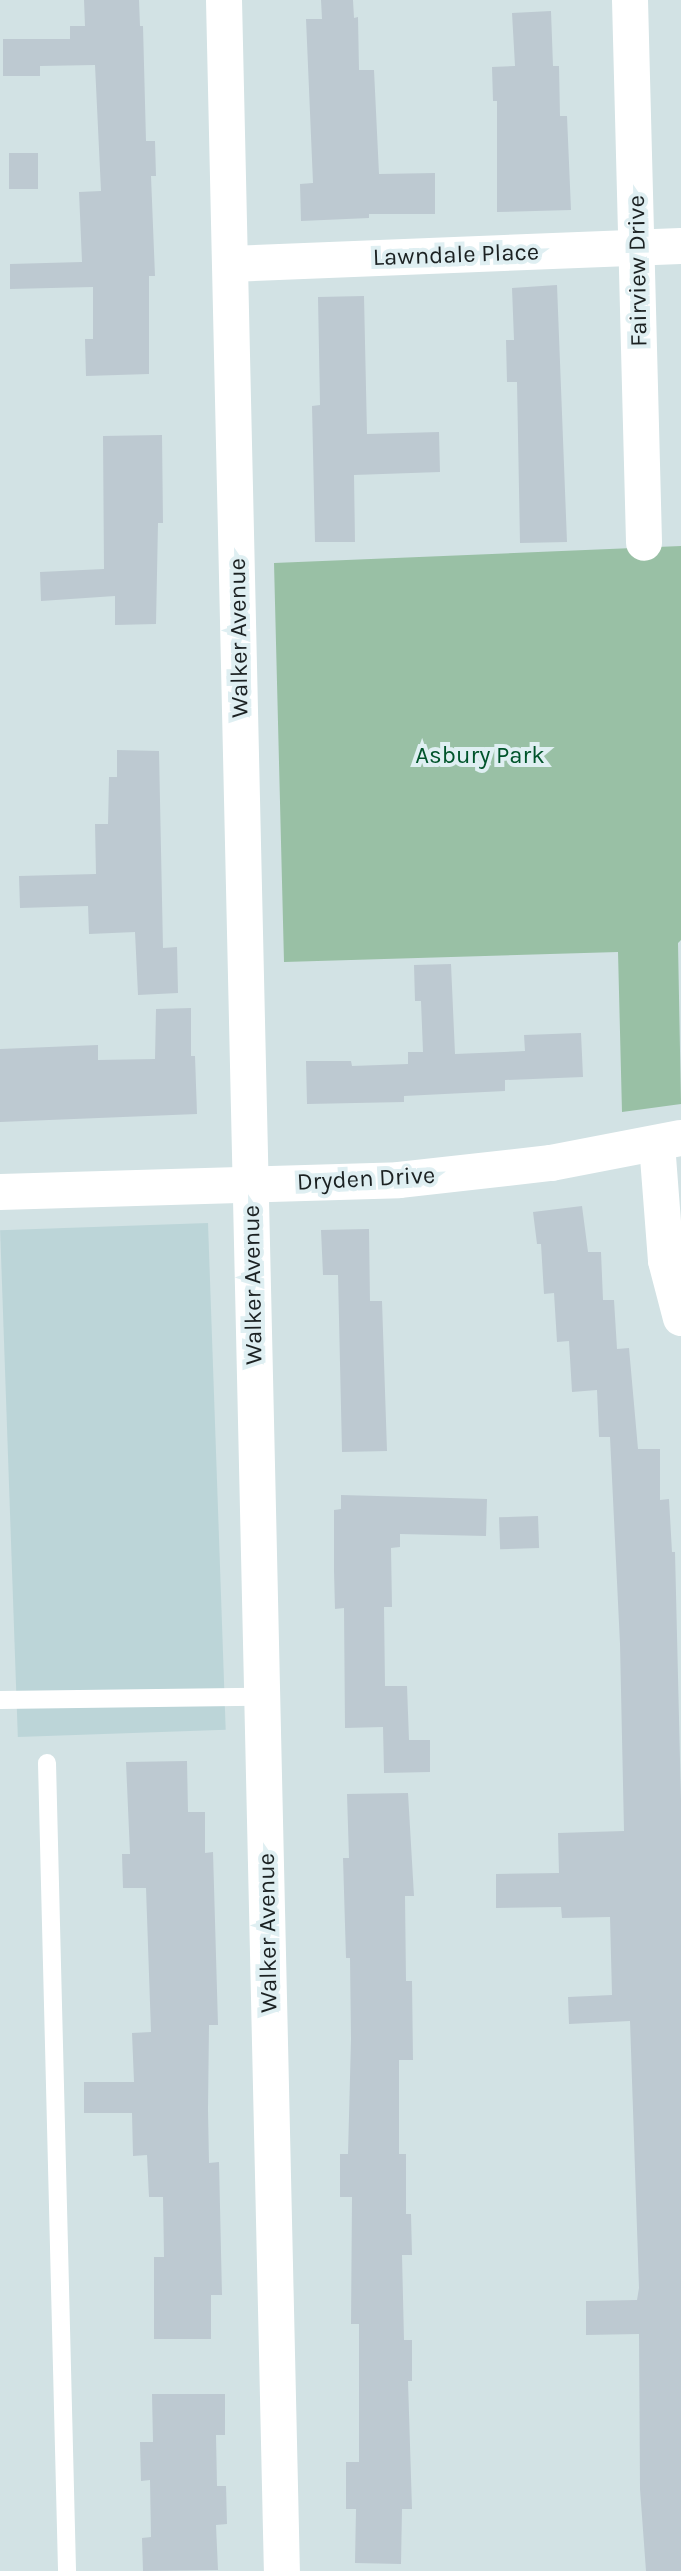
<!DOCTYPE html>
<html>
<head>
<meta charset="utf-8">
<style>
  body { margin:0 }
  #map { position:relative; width:681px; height:2571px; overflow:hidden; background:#d2e2e4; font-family:Karla,sans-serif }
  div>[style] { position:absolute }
  .built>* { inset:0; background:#bcd5d8; transform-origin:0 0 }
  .green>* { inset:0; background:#99c0a5 }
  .building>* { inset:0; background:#bdc9d1; transform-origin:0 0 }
  .service>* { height:18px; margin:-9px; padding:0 9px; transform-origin:9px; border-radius:9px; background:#fff }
  .minor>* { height:36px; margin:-18px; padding:0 18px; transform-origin:18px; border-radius:18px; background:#fff }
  span { translate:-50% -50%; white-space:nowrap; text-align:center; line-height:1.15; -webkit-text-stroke:8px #dfeff2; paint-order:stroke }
  .street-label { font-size:24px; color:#1b2122 }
  .park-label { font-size:24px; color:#00542b }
</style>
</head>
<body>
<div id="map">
  <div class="built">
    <i style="left:208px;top:1223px;width:507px;height:208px;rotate:88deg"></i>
  </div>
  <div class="green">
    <i style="clip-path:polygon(681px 546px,681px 940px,678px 943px,681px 1104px,622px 1112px,618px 952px,284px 962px,274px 563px)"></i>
  </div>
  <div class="building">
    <i style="clip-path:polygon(84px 0,139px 0,140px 26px,143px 26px,146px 141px,155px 141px,156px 176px,151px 176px,155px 276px,149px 276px,149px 374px,86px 376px,85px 339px,93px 339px,93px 287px,10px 289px,10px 264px,82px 262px,79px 192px,101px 191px,95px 65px,40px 66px,40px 76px,3px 76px,3px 39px,70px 39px,70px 26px,85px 26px)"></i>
    <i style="clip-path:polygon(321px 0,353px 0,354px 18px,358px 17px,359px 70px,374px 70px,379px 174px,435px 173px,435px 214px,369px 214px,369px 218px,301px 221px,300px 184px,313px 183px,306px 19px,322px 19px)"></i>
    <i style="clip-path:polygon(551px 11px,553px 66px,559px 66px,560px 116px,567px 116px,571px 210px,497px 212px,497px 101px,493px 101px,492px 67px,515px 66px,512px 13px)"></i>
    <i style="left:38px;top:153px;width:36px;height:29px;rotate:90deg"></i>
    <i style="clip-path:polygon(557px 285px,567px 542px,520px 543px,517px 382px,507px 382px,506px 340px,514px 340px,512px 288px)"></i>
    <i style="clip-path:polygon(364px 296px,367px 434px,439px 432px,440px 472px,354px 475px,355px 542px,315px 542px,312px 406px,320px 405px,318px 297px)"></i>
    <i style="clip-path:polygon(162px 435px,163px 523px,158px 523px,156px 624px,115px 625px,115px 596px,41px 601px,40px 572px,104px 569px,103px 436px)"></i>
    <i style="clip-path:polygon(117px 750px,159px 751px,163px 948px,177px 947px,178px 993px,138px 995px,135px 932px,89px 934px,88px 906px,20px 908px,19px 876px,96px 874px,95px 824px,108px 824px,109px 777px,117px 777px)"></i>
    <i style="clip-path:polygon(451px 964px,455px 1054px,525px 1051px,524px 1035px,581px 1033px,583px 1077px,505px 1080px,505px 1091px,404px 1096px,404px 1102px,307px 1104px,306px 1061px,351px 1061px,352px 1066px,408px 1064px,408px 1052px,423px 1052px,421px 1001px,415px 1001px,414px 965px)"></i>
    <i style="clip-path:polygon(191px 1008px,191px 1056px,195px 1056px,197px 1114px,0 1122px,0 1049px,98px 1045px,98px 1060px,155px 1059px,156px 1009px)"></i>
    <i style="clip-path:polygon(582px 1206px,588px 1252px,601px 1252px,603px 1300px,614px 1300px,617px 1349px,629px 1348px,638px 1449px,660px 1449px,660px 1500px,669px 1499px,672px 1552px,675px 1552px,681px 1801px,681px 2571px,646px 2571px,640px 2489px,639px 2334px,586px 2335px,586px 2301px,637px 2300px,639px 2288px,630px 2021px,569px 2024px,568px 1997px,612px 1995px,610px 1917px,562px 1918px,561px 1907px,496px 1908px,496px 1874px,559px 1873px,558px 1833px,624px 1831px,620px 1644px,610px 1437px,599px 1437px,597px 1390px,572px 1392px,569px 1341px,557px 1342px,554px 1293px,544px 1294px,541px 1244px,537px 1244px,533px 1212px)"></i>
    <i style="clip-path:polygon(369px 1229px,370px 1301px,382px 1301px,387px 1451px,342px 1452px,338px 1275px,323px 1275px,321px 1230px)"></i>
    <i style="clip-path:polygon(341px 1495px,487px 1499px,486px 1536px,400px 1534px,400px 1547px,391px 1548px,392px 1607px,384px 1607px,385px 1686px,407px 1686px,409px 1740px,430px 1740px,430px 1772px,384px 1773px,383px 1727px,345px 1728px,344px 1608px,335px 1609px,334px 1571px,334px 1510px,341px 1509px)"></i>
    <i style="left:538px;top:1516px;width:32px;height:39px;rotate:88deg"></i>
    <i style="clip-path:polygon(187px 1761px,188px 1812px,205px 1812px,205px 1853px,213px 1852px,218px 2025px,209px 2025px,208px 2110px,209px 2163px,219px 2162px,222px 2295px,211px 2295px,211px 2339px,154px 2339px,154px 2257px,164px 2257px,163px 2197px,149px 2197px,147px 2155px,133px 2156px,132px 2113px,84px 2113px,84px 2082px,134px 2082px,132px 2033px,151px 2032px,146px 1888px,123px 1888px,122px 1854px,130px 1854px,126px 1762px)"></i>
    <i style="clip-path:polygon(408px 1793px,414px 1896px,405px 1896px,406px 1981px,412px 1981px,413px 2060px,399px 2060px,399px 2154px,406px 2154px,406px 2214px,411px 2214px,412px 2255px,402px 2255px,404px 2340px,412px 2340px,412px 2381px,408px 2381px,412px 2509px,402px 2509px,401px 2564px,355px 2563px,356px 2509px,346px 2509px,346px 2462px,359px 2462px,359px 2324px,351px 2324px,352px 2197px,340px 2197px,340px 2154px,348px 2154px,351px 2039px,350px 1958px,346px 1958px,343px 1858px,349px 1858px,347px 1794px)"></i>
    <i style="clip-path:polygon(152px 2394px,225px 2394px,225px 2435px,216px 2435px,217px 2486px,226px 2486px,227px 2524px,216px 2525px,218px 2570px,143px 2571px,142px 2538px,151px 2537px,150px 2480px,141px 2481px,140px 2442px,153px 2442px)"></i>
  </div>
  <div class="service">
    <i style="left:0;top:1700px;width:262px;rotate:-0.7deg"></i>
    <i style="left:47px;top:1763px;width:808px;rotate:88.58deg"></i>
  </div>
  <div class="minor">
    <i style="left:224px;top:0;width:2572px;rotate:88.71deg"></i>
    <i style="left:630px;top:0;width:543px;rotate:88.52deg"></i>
    <i style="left:230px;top:264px;width:451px;rotate:-2.3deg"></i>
    <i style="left:657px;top:1144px;width:117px;rotate:85.6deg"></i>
    <i style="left:666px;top:1261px;width:59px;rotate:75.3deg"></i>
    <i style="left:0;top:1192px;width:399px;rotate:-1.7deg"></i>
    <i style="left:399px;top:1180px;width:153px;rotate:-6.4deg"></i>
    <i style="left:551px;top:1163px;width:132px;rotate:-10.9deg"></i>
  </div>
  <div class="street-label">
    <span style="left:456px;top:255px;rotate:-2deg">Lawndale Place</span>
    <span style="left:638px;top:271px;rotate:-91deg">Fairview Drive</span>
    <span style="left:239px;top:638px;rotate:-91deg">Walker Avenue</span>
    <span style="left:366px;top:1179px;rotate:-3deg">Dryden Drive</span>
    <span style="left:253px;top:1285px;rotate:-91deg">Walker Avenue</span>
    <span style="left:268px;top:1933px;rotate:-91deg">Walker Avenue</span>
  </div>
  <div class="park-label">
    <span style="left:480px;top:756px">Asbury Park</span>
  </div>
</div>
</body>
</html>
